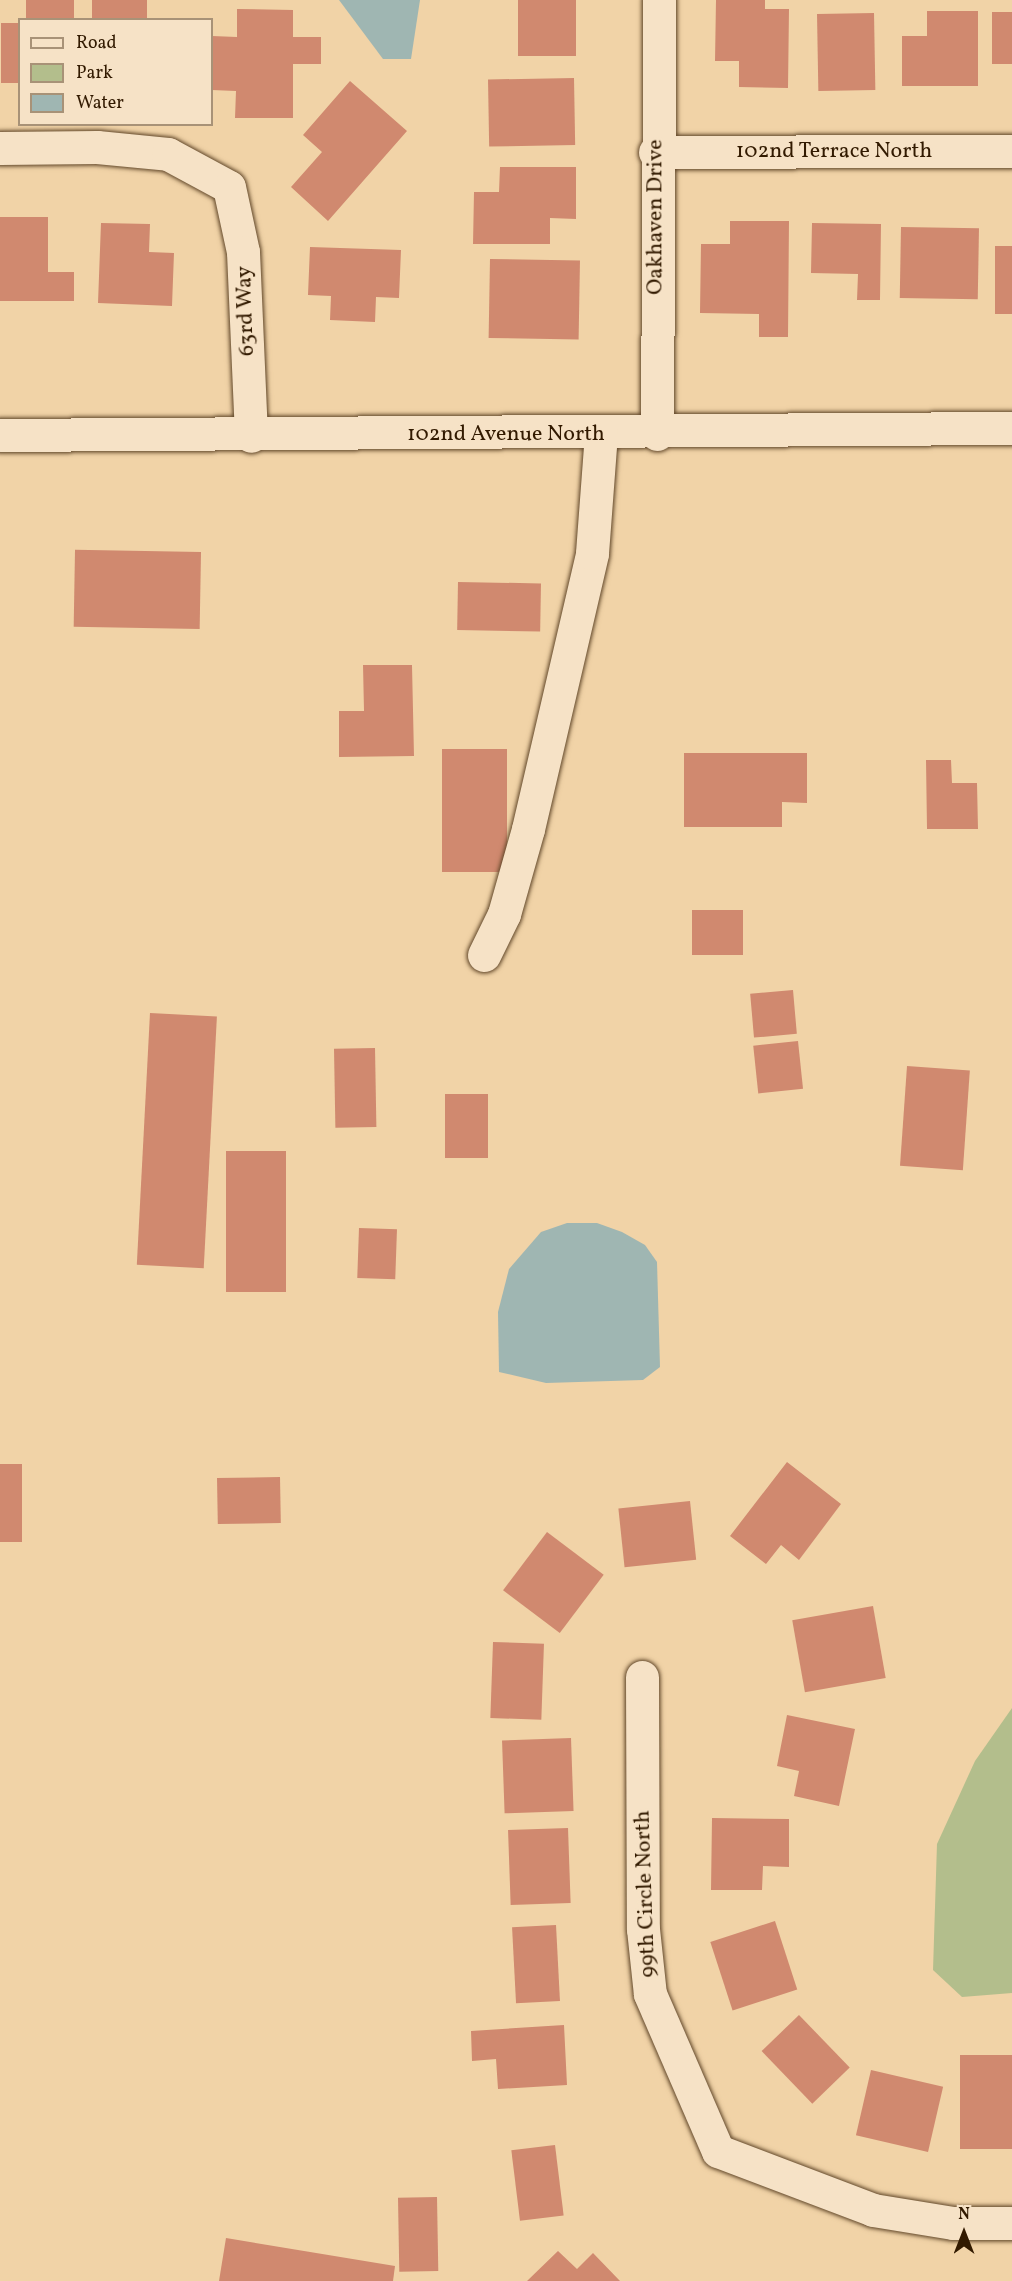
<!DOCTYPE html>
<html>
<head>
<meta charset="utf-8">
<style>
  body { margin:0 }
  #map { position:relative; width:1012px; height:2281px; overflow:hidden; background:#f1d3a7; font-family:Vollkorn,serif }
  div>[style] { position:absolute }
  .green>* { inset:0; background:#b3be8c }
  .water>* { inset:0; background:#9fb6b2 }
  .building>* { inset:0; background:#d0896f; transform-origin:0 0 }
  .roads { filter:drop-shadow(0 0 2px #62482a) drop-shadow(0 0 2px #62482a) }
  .minor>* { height:33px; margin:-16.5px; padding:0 16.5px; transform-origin:16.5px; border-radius:16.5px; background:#f6e2c6 }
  span { translate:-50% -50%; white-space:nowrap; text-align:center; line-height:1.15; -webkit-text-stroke:5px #f6e2c6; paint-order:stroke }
  .street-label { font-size:22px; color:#321a00 }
  .legend { position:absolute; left:18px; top:18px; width:195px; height:108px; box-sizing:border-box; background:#f6e2c6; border:2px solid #a89277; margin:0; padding:8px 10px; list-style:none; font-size:18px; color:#321a00 }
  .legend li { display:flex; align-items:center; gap:12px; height:30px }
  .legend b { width:30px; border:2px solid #a89277 }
  .north { position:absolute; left:934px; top:2203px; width:60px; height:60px; -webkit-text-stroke:4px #f6e2c6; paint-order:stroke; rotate:0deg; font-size:16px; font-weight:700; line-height:24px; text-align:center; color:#321a00 }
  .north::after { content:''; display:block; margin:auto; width:21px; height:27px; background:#321a00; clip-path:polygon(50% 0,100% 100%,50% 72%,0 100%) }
</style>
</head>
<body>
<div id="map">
  <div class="green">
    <i style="clip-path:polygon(1012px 1708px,1012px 1993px,962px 1997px,933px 1970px,937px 1844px,975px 1761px)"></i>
  </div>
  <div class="water">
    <i style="clip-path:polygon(339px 0,420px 0,411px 59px,383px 59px)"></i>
    <i style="clip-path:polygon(567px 1223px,597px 1223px,622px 1232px,645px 1245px,657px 1262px,660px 1367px,643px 1380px,546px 1383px,499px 1372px,498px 1312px,509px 1269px,541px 1232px)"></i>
  </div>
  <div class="building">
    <i style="left:26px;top:0;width:48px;height:20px"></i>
    <i style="left:92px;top:0;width:55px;height:20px"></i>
    <i style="left:518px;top:0;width:58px;height:56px"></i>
    <i style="clip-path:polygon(716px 0,765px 0,765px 9px,789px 9px,788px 88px,739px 87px,739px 61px,715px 61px)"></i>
    <i style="clip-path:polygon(237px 9px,293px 10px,293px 37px,321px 37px,321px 64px,293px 64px,293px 118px,235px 118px,236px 91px,212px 90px,212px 36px,237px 37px)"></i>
    <i style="clip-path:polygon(927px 11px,978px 11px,978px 86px,902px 86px,902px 36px,927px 36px)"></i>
    <i style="left:992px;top:12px;width:20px;height:52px"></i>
    <i style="left:874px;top:13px;width:77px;height:57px;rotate:89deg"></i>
    <i style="left:1px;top:23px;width:19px;height:60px"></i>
    <i style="left:574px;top:78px;width:67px;height:86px;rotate:89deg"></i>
    <i style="clip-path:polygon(350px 81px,407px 131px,328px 221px,291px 187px,322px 152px,303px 135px)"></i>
    <i style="clip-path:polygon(500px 167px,576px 167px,576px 219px,550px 218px,550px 244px,473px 244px,474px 192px,499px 192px)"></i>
    <i style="clip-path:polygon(0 217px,48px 217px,48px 272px,74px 272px,74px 301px,0 301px)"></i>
    <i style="clip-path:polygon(730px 221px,789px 221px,788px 337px,759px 337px,759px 314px,700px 313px,701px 244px,730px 244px)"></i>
    <i style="clip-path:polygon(101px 223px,150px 224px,149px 252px,174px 253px,172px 306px,98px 303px)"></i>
    <i style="clip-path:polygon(812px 223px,881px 224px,880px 300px,857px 300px,858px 274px,811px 273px)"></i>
    <i style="left:901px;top:227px;width:78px;height:71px;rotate:1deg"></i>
    <i style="left:995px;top:246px;width:17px;height:68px"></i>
    <i style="clip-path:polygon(310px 247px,401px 250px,399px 298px,376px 297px,375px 322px,330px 320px,331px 296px,308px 295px)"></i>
    <i style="left:490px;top:259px;width:90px;height:79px;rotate:1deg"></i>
    <i style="left:201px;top:552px;width:77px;height:126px;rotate:91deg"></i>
    <i style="left:458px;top:582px;width:83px;height:48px;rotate:1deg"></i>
    <i style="clip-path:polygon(363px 665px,412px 665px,414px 756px,339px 757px,339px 711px,364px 711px)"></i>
    <i style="left:442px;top:749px;width:65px;height:123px"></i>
    <i style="clip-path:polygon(684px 753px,807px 753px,807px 803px,782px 802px,782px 827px,684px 827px)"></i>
    <i style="clip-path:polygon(926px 760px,951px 760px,952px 783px,977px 783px,978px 829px,927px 829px)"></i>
    <i style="left:692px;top:910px;width:51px;height:45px"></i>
    <i style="left:793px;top:990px;width:44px;height:43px;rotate:85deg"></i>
    <i style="left:150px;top:1013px;width:67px;height:252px;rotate:3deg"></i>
    <i style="left:798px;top:1041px;width:48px;height:45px;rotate:84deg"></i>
    <i style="left:375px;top:1048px;width:79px;height:41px;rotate:89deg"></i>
    <i style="left:907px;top:1066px;width:63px;height:100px;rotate:4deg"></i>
    <i style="left:445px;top:1094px;width:43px;height:64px"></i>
    <i style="left:226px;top:1151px;width:60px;height:141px"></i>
    <i style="left:359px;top:1228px;width:38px;height:50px;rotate:2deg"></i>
    <i style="clip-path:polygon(787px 1462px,841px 1504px,799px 1560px,781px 1545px,766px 1564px,730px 1536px)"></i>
    <i style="left:0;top:1464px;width:22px;height:78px"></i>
    <i style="left:280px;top:1477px;width:46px;height:63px;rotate:89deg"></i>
    <i style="left:690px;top:1501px;width:59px;height:72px;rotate:84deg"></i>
    <i style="left:547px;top:1532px;width:71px;height:73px;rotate:37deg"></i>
    <i style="left:873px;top:1606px;width:73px;height:82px;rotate:80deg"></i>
    <i style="left:493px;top:1642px;width:51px;height:76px;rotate:2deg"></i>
    <i style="clip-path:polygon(787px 1715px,855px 1729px,839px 1806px,794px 1796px,799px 1771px,777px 1766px)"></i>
    <i style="left:571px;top:1738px;width:73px;height:69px;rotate:88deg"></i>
    <i style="clip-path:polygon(712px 1818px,789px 1819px,789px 1867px,763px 1866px,762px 1890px,711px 1890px)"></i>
    <i style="left:568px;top:1828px;width:75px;height:60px;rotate:88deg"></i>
    <i style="left:775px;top:1921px;width:72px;height:68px;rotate:72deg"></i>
    <i style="left:556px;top:1925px;width:76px;height:44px;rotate:87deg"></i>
    <i style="left:799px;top:2015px;width:73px;height:52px;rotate:46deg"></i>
    <i style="clip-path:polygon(564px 2025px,567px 2085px,498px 2089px,496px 2059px,472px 2061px,471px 2031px)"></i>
    <i style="left:960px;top:2055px;width:52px;height:94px"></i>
    <i style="left:871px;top:2070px;width:74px;height:67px;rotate:13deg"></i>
    <i style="left:555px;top:2145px;width:71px;height:44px;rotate:83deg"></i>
    <i style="left:437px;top:2197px;width:74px;height:39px;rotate:89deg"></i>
    <i style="clip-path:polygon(226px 2238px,395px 2266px,393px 2281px,219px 2281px)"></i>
    <i style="clip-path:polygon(558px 2251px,577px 2269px,593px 2253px,620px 2281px,527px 2281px)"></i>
  </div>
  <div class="roads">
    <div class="minor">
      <i style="left:0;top:148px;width:97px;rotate:-0.6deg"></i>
      <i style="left:97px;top:147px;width:71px;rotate:5.6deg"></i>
      <i style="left:168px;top:154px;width:69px;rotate:28.4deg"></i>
      <i style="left:229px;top:187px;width:66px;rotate:77.8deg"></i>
      <i style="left:243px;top:252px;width:184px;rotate:87.5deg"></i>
      <i style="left:655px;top:152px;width:357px;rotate:-0.2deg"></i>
      <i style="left:657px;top:434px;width:434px;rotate:-89.7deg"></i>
      <i style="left:0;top:435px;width:1012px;rotate:-0.4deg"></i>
      <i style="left:484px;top:955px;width:46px;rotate:-64deg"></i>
      <i style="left:504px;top:914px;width:88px;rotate:-74.2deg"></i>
      <i style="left:528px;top:829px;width:283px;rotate:-76.9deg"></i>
      <i style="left:592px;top:553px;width:119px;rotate:-85.7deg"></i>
      <i style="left:642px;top:1677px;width:252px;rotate:89.8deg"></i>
      <i style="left:643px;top:1929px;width:65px;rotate:83.9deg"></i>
      <i style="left:650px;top:1994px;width:171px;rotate:66.6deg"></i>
      <i style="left:718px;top:2151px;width:166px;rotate:20.8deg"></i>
      <i style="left:873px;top:2210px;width:81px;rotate:9.2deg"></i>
      <i style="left:953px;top:2223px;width:59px"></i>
    </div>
  </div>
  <div class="street-label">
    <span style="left:834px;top:152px">102nd Terrace North</span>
    <span style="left:656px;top:217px;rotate:-90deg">Oakhaven Drive</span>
    <span style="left:246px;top:311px;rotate:-92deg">63rd Way</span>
    <span style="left:506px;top:435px">102nd Avenue North</span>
    <span style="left:646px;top:1894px;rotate:-92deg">99th Circle North</span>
  </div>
  <ul class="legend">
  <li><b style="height:8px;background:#f6e2c6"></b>Road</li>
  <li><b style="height:16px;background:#b3be8c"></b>Park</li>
  <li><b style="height:16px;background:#9fb6b2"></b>Water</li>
  </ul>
  <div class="north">N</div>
</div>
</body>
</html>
